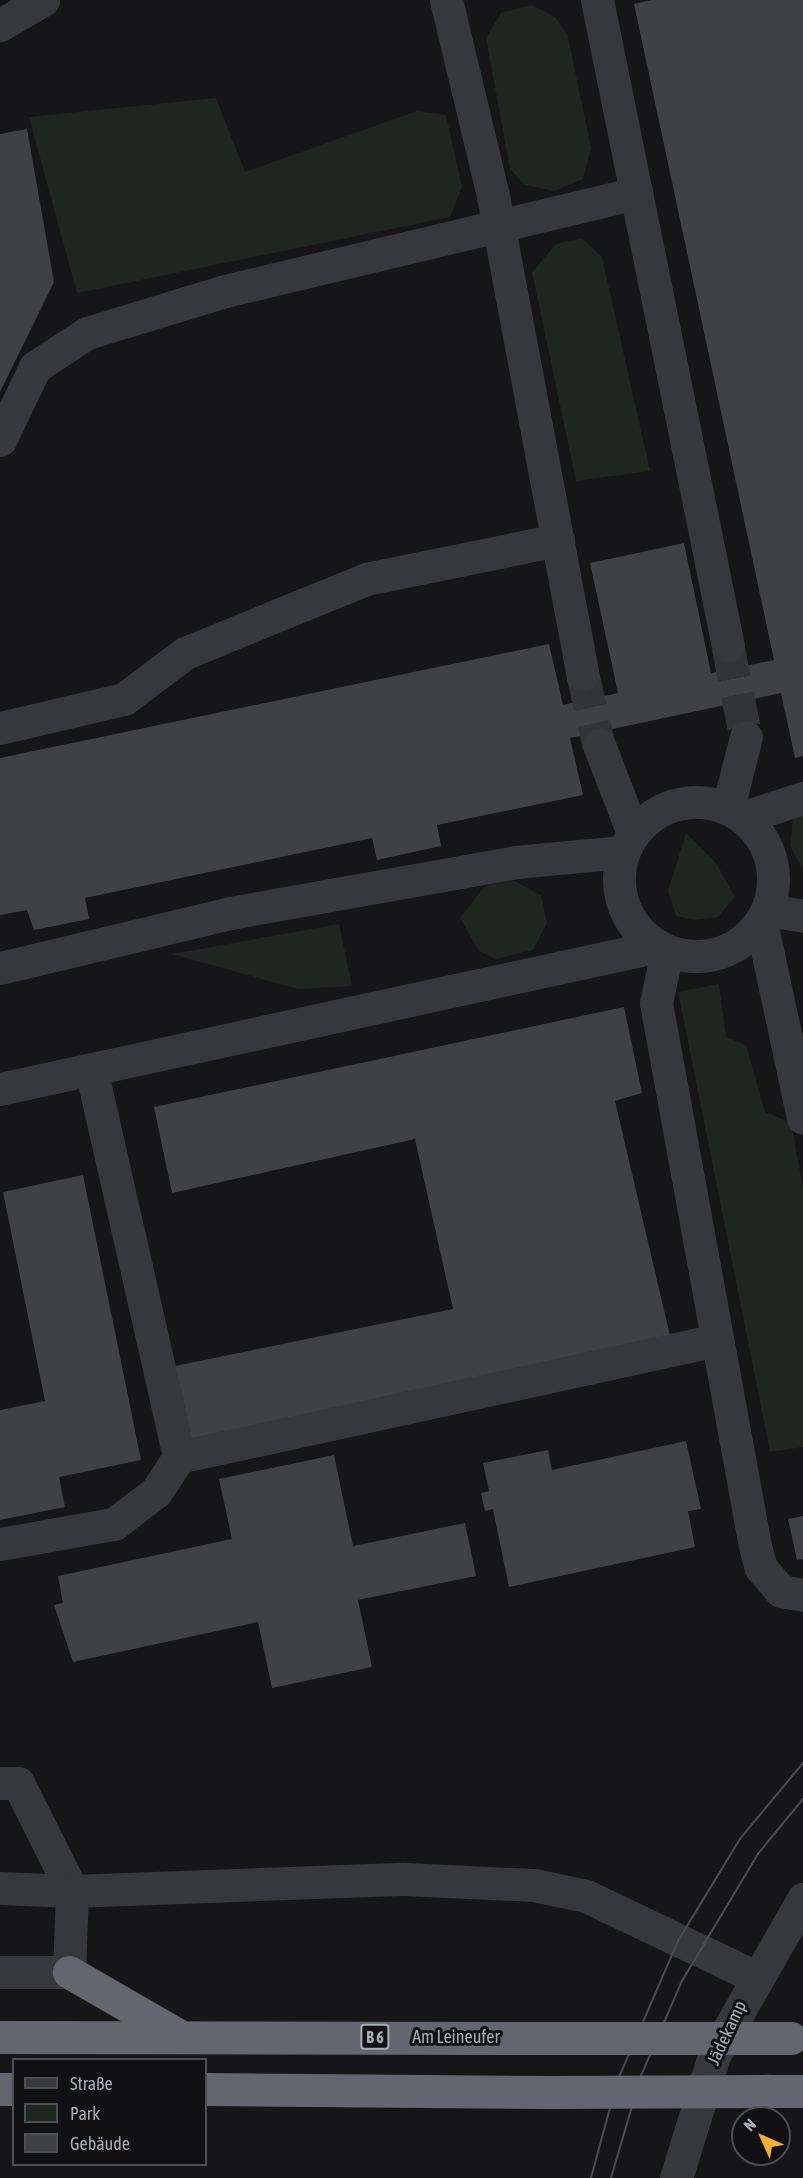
<!DOCTYPE html>
<html>
<head>
<meta charset="utf-8">
<style>
  body { margin:0 }
  #map { position:relative; width:803px; height:2178px; overflow:hidden; background:#161618; font-family:"Asap Condensed",sans-serif }
  div>[style] { position:absolute }
  .green>* { inset:0; background:#1e261f }
  .building>* { inset:0; background:#404145 }
  .minor-tunnel>* { height:33px; margin-top:-16.5px; transform-origin:0; background:repeating-linear-gradient(90deg,#333438 0 33px,transparent 0 49px) }
  .minor>* { height:33px; margin:-16.5px; padding:0 16.5px; transform-origin:16.5px; border-radius:16.5px; background:#37383d }
  .minor>.ring { margin:-16.5px; padding:0; box-sizing:content-box; background:none; border:33px solid #37383d; border-radius:50% }
  .highway>* { height:33px; margin:-16.5px; padding:0 16.5px; transform-origin:16.5px; border-radius:16.5px; background:#63666e }
  .tram>* { height:1.5px; margin:-0.75px; padding:0 0.75px; transform-origin:0.75px; border-radius:0.75px; background:#4a4c52 }
  .highway-bridge>* { height:33px; margin:-16.5px; padding:0 16.5px; transform-origin:16.5px; border-radius:16.5px; background:#63666e }
  span { translate:-50% -50%; white-space:nowrap; text-align:center; line-height:1.15; -webkit-text-stroke:6px #111113; paint-order:stroke }
  .shield-label span { padding:2px 4px; background:#111113; border:2px solid; border-radius:4px; -webkit-text-stroke-width:0 }
  .shield-label { font-size:16px; color:#a8adb8; font-weight:700 }
  .street-label { font-size:18px; color:#a8adb8 }
  .legend { position:absolute; left:12px; top:2058px; width:195px; height:108px; box-sizing:border-box; background:#111113; border:2px solid #4d4f55; margin:0; padding:8px 10px; list-style:none; font-size:18px; color:#a8adb8 }
  .legend li { display:flex; align-items:center; gap:12px; height:30px }
  .legend b { width:30px; border:2px solid #4d4f55 }
  .north { position:absolute; left:731px; top:2106px; width:60px; height:60px; box-sizing:border-box; background:#111113; border:2px solid #4d4f55; border-radius:50%; rotate:315deg; font-size:16px; font-weight:700; line-height:24px; text-align:center; color:#a8adb8 }
  .north::after { content:''; display:block; margin:auto; width:21px; height:27px; background:#f2b134; clip-path:polygon(50% 0,100% 100%,50% 72%,0 100%) }
</style>
</head>
<body>
<div id="map">
  <div class="green">
    <i style="clip-path:polygon(532px 5px,556px 18px,568px 37px,591px 148px,583px 179px,554px 191px,525px 185px,510px 169px,486px 38px,501px 13px)"></i>
    <i style="clip-path:polygon(216px 98px,245px 172px,417px 111px,446px 115px,462px 187px,450px 217px,77px 293px,29px 117px)"></i>
    <i style="clip-path:polygon(582px 238px,602px 257px,650px 471px,576px 481px,532px 272px,556px 244px)"></i>
    <i style="clip-path:polygon(803px 816px,803px 869px,790px 846px,793px 818px)"></i>
    <i style="clip-path:polygon(686px 833px,716px 863px,735px 897px,718px 917px,695px 920px,676px 916px,668px 891px)"></i>
    <i style="clip-path:polygon(511px 879px,541px 895px,547px 923px,533px 950px,496px 959px,479px 951px,460px 918px,484px 887px)"></i>
    <i style="clip-path:polygon(339px 924px,352px 986px,298px 989px,172px 954px)"></i>
    <i style="clip-path:polygon(719px 984px,726px 1037px,746px 1045px,765px 1112px,791px 1123px,803px 1188px,803px 1447px,770px 1452px,678px 992px)"></i>
  </div>
  <div class="building">
    <i style="clip-path:polygon(652px 0,803px 0,803px 756px,795px 758px,781px 693px,570px 738px,583px 795px,437px 825px,441px 846px,377px 860px,372px 838px,85px 898px,89px 919px,34px 930px,27px 910px,0 915px,0 758px,549px 644px,563px 705px,618px 693px,590px 563px,684px 543px,711px 673px,774px 660px,634px 4px)"></i>
    <i style="clip-path:polygon(27px 129px,54px 282px,0 392px,0 134px)"></i>
    <i style="clip-path:polygon(624px 1007px,642px 1093px,615px 1101px,671px 1340px,189px 1439px,175px 1366px,453px 1309px,415px 1139px,172px 1193px,154px 1107px)"></i>
    <i style="clip-path:polygon(83px 1175px,141px 1460px,59px 1477px,65px 1507px,0 1520px,0 1410px,45px 1401px,3px 1192px)"></i>
    <i style="clip-path:polygon(686px 1441px,701px 1509px,688px 1511px,695px 1547px,509px 1587px,493px 1509px,485px 1511px,481px 1493px,489px 1491px,483px 1463px,548px 1450px,552px 1470px)"></i>
    <i style="clip-path:polygon(334px 1455px,353px 1546px,465px 1523px,476px 1576px,358px 1600px,372px 1667px,272px 1688px,258px 1622px,73px 1662px,54px 1605px,63px 1603px,58px 1576px,232px 1539px,219px 1479px)"></i>
    <i style="clip-path:polygon(803px 1516px,803px 1559px,797px 1560px,788px 1519px)"></i>
  </div>
  <div class="minor-tunnel">
    <i style="left:728px;top:646px;width:93px;rotate:78.8deg"></i>
    <i style="left:583px;top:675px;width:72px;rotate:77.1deg"></i>
  </div>
  <div class="minor">
    <i style="left:446px;top:0;width:202px;rotate:76.5deg"></i>
    <i style="left:493px;top:196px;width:487px;rotate:79.4deg"></i>
    <i style="left:597px;top:0;width:659px;rotate:78.54deg"></i>
    <i style="left:0;top:25px;width:50px;rotate:-30.2deg"></i>
    <i style="left:0;top:440px;width:81px;rotate:-64.4deg"></i>
    <i style="left:35px;top:367px;width:62px;rotate:-33.2deg"></i>
    <i style="left:87px;top:333px;width:144px;rotate:-16.9deg"></i>
    <i style="left:225px;top:291px;width:423px;rotate:-13.4deg"></i>
    <i style="left:0;top:728px;width:127px;rotate:-13.2deg"></i>
    <i style="left:124px;top:699px;width:76px;rotate:-37deg"></i>
    <i style="left:185px;top:653px;width:196px;rotate:-22.2deg"></i>
    <i style="left:366px;top:579px;width:196px;rotate:-11.5deg"></i>
    <i style="left:599px;top:745px;width:94px;rotate:68.9deg"></i>
    <i class="ring" style="left:619px;top:802px;width:121px;height:121px"></i>
    <i style="left:728px;top:808px;width:73px;rotate:-75.8deg"></i>
    <i style="left:744px;top:817px;width:62px;rotate:-17.9deg"></i>
    <i style="left:767px;top:910px;width:36px;rotate:9deg"></i>
    <i style="left:761px;top:922px;width:200px;rotate:77.9deg"></i>
    <i style="left:667px;top:951px;width:53px;rotate:101.9deg"></i>
    <i style="left:656px;top:1003px;width:552px;rotate:79.67deg"></i>
    <i style="left:755px;top:1546px;width:23px;rotate:75deg"></i>
    <i style="left:761px;top:1568px;width:30px;rotate:49deg"></i>
    <i style="left:781px;top:1591px;width:22px;rotate:10deg"></i>
    <i style="left:0;top:968px;width:236px;rotate:-13.4deg"></i>
    <i style="left:230px;top:913px;width:290px;rotate:-10.1deg"></i>
    <i style="left:515px;top:862px;width:108px;rotate:-5.3deg"></i>
    <i style="left:91px;top:1069px;width:398px;rotate:77.2deg"></i>
    <i style="left:0;top:1089px;width:674px;rotate:-12.24deg"></i>
    <i style="left:0;top:1544px;width:116px;rotate:-10deg"></i>
    <i style="left:114px;top:1524px;width:53px;rotate:-37.3deg"></i>
    <i style="left:156px;top:1492px;width:42px;rotate:-56.7deg"></i>
    <i style="left:179px;top:1457px;width:551px;rotate:-12.27deg"></i>
    <i style="left:0;top:1783px;width:18px"></i>
    <i style="left:18px;top:1783px;width:121px;rotate:63.4deg"></i>
    <i style="left:72px;top:1891px;width:81px;rotate:92.1deg"></i>
    <i style="left:69px;top:1972px;width:69px;rotate:180deg"></i>
    <i style="left:0;top:1888px;width:72px;rotate:2.4deg"></i>
    <i style="left:72px;top:1891px;width:333px;rotate:-2.1deg"></i>
    <i style="left:405px;top:1879px;width:129px;rotate:2.7deg"></i>
    <i style="left:534px;top:1885px;width:53px;rotate:11.9deg"></i>
    <i style="left:586px;top:1896px;width:186px;rotate:25.5deg"></i>
    <i style="left:676px;top:2178px;width:129px;rotate:-72.8deg"></i>
    <i style="left:714px;top:2055px;width:180px;rotate:-60.3deg"></i>
  </div>
  <div class="highway">
    <i style="left:69px;top:1972px;width:128px;rotate:30deg"></i>
    <i style="left:0;top:2037px;width:567px;rotate:0.1deg"></i>
    <i style="left:0;top:2089px;width:14px"></i>
    <i style="left:206px;top:2089px;width:343px;rotate:0.5deg"></i>
    <i style="left:769px;top:2091px;width:34px"></i>
  </div>
  <div class="tram">
    <i style="left:591px;top:2178px;width:99px;rotate:-74.8deg"></i>
    <i style="left:617px;top:2082px;width:154px;rotate:-66.6deg"></i>
    <i style="left:678px;top:1941px;width:119px;rotate:-58.7deg"></i>
    <i style="left:740px;top:1839px;width:99px;rotate:-50.3deg"></i>
    <i style="left:611px;top:2178px;width:106px;rotate:-73.6deg"></i>
    <i style="left:641px;top:2076px;width:103px;rotate:-66.7deg"></i>
    <i style="left:682px;top:1981px;width:148px;rotate:-59.1deg"></i>
    <i style="left:758px;top:1854px;width:71px;rotate:-50.7deg"></i>
  </div>
  <div class="highway-bridge">
    <i style="left:567px;top:2038px;width:224px"></i>
    <i style="left:549px;top:2092px;width:220px;rotate:-0.3deg"></i>
  </div>
  <div class="shield-label">
    <span style="left:375px;top:2037px">B 6</span>
  </div>
  <div class="street-label">
    <span style="left:727px;top:2033px;rotate:-65deg">Jädekamp</span>
    <span style="left:456px;top:2037px">Am Leineufer</span>
  </div>
  <ul class="legend">
  <li><b style="height:8px;background:#37383d"></b>Straße</li>
  <li><b style="height:16px;background:#1e261f"></b>Park</li>
  <li><b style="height:16px;background:#404145"></b>Gebäude</li>
  </ul>
  <div class="north">N</div>
</div>
</body>
</html>
